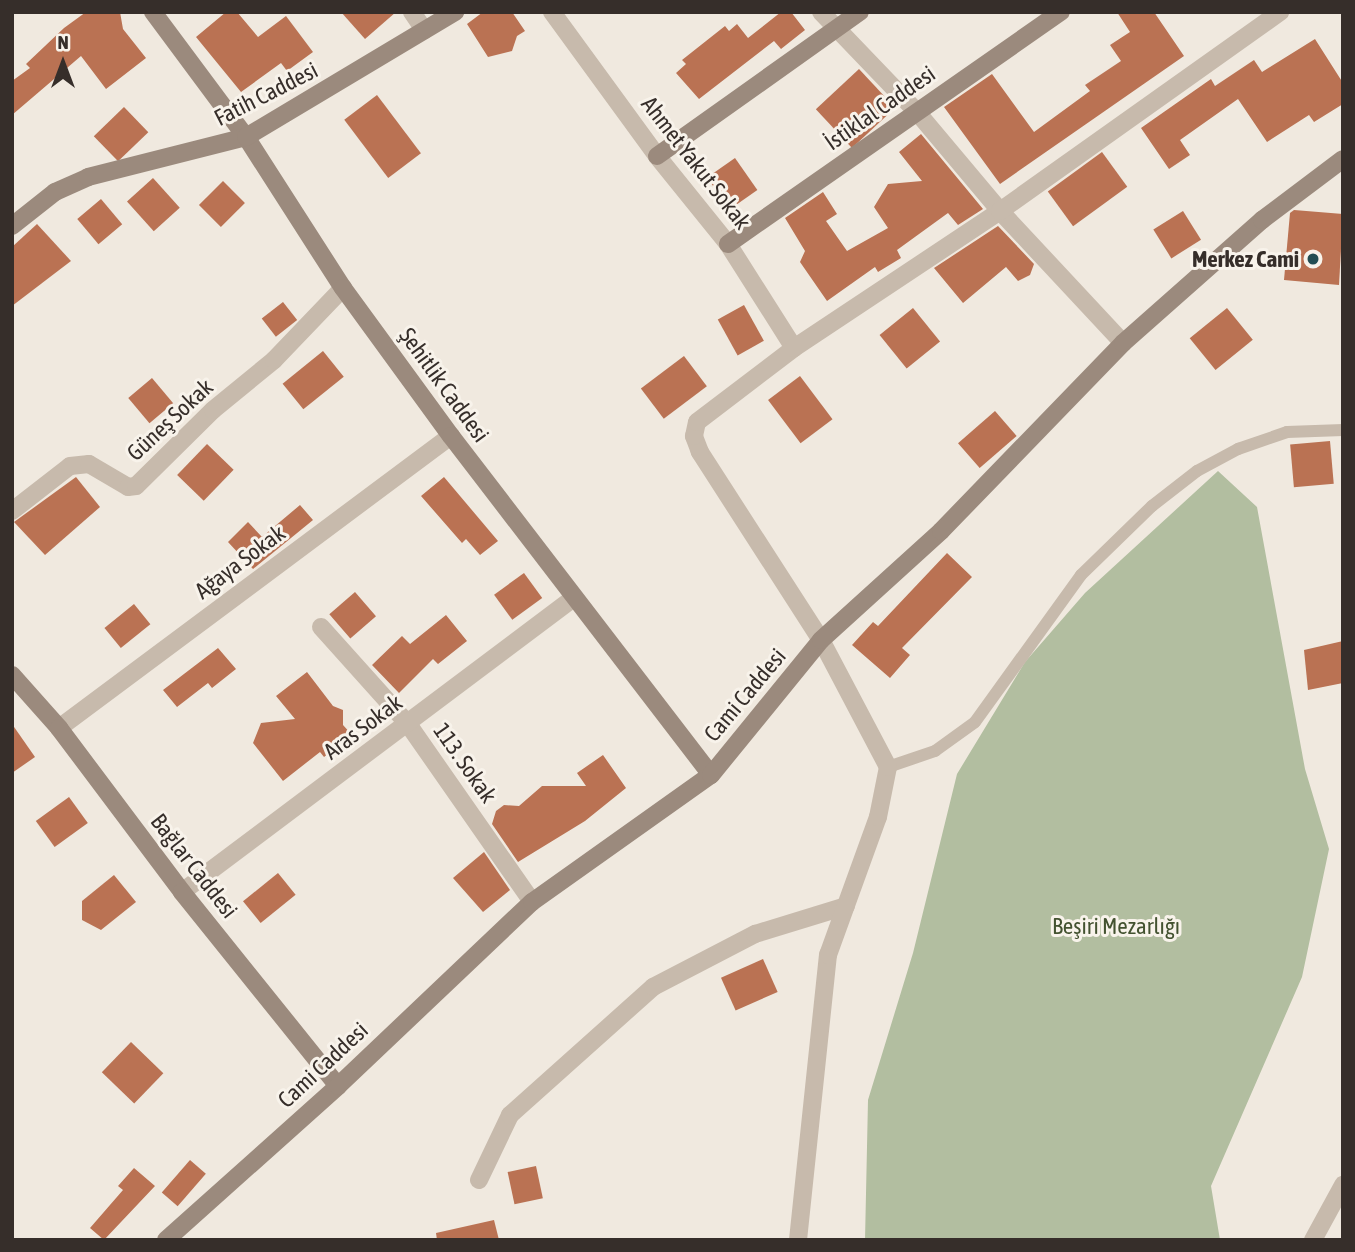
<!DOCTYPE html>
<html>
<head>
<meta charset="utf-8">
<style>
  body { margin:0 }
  #map { position:relative; width:1355px; height:1252px; overflow:hidden; background:#f0e9df; font-family:"Asap Condensed",sans-serif }
  div>[style] { position:absolute }
  .green>* { inset:0; background:#b2bea0 }
  .building>* { inset:0; background:#ba7253; transform-origin:0 0 }
  .lane>* { height:12px; margin:-6px; padding:0 6px; transform-origin:6px; border-radius:6px; background:#c7baac }
  .street>* { height:18px; margin:-9px; padding:0 9px; transform-origin:9px; border-radius:9px; background:#c7baac }
  .secondary>* { height:18px; margin:-9px; padding:0 9px; transform-origin:9px; border-radius:9px; background:#9b8a7d }
  .dots>* { width:19px; height:19px; translate:-50% -50%; box-sizing:border-box; border:4px solid #f8f3eb; border-radius:50% }
  span { translate:-50% -50%; white-space:nowrap; text-align:center; line-height:1.15; -webkit-text-stroke:6px #f8f3eb; paint-order:stroke }
  .street-label { font-size:23px; color:#362e2a }
  .poi-label { font-size:23px; color:#362e2a; font-weight:700 }
  .right { translate:-100% -50%; text-align:right }
  .park-label { font-size:23px; color:#435230 }
  .frame { position:absolute; inset:0; border:14px solid #362e2a; pointer-events:none }
  .north { position:absolute; left:28px; top:28px; width:70px; height:70px; -webkit-text-stroke:5px #f8f3eb; paint-order:stroke; rotate:0deg; font-size:19px; font-weight:700; line-height:28px; text-align:center; color:#362e2a }
  .north::after { content:''; display:block; margin:auto; width:24px; height:32px; background:#362e2a; clip-path:polygon(50% 0,100% 100%,50% 72%,0 100%) }
</style>
</head>
<body>
<div id="map">
  <div class="green">
    <i style="clip-path:polygon(1218px 471px,1257px 507px,1305px 769px,1329px 849px,1302px 977px,1211px 1186px,1220px 1240px,865px 1240px,868px 1100px,913px 953px,957px 774px,1025px 662px,1085px 593px)"></i>
  </div>
  <div class="building">
    <i style="clip-path:polygon(86px 12px,120px 12px,123px 29px,146px 58px,106px 89px,81px 56px,12px 115px,12px 81px,30px 68px,26px 64px,64px 28px)"></i>
    <i style="clip-path:polygon(226px 12px,237px 12px,258px 37px,286px 16px,313px 52px,287px 71px,281px 63px,241px 92px,196px 37px)"></i>
    <i style="clip-path:polygon(341px 12px,396px 12px,365px 39px)"></i>
    <i style="clip-path:polygon(483px 12px,512px 12px,525px 31px,517px 36px,512px 51px,488px 57px,467px 24px)"></i>
    <i style="clip-path:polygon(781px 12px,791px 12px,805px 30px,781px 49px,774px 41px,699px 99px,676px 73px,686px 64px,682px 60px,725px 26px,729px 31px,737px 24px,748px 38px)"></i>
    <i style="clip-path:polygon(1117px 12px,1154px 12px,1184px 56px,1000px 184px,944px 107px,992px 74px,1034px 132px,1090px 91px,1085px 85px,1121px 61px,1110px 45px,1130px 32px)"></i>
    <i style="clip-path:polygon(1315px 39px,1343px 83px,1343px 104px,1314px 122px,1309px 115px,1267px 142px,1238px 99px,1180px 140px,1190px 155px,1169px 169px,1141px 128px,1211px 79px,1215px 86px,1254px 60px,1262px 72px)"></i>
    <i style="left:859px;top:69px;width:53px;height:59px;rotate:47deg"></i>
    <i style="left:377px;top:95px;width:73px;height:41px;rotate:53deg"></i>
    <i style="left:124px;top:107px;width:35px;height:42px;rotate:46deg"></i>
    <i style="clip-path:polygon(921px 134px,983px 209px,958px 225px,948px 213px,897px 250px,901px 258px,878px 272px,875px 267px,827px 301px,800px 262px,805px 251px,785px 218px,823px 192px,837px 214px,826px 221px,847px 251px,888px 228px,874px 207px,888px 184px,922px 181px,899px 152px)"></i>
    <i style="left:1102px;top:152px;width:43px;height:67px;rotate:54deg"></i>
    <i style="left:735px;top:158px;width:39px;height:34px;rotate:55deg"></i>
    <i style="left:153px;top:178px;width:40px;height:35px;rotate:48deg"></i>
    <i style="left:223px;top:181px;width:31px;height:34px;rotate:45deg"></i>
    <i style="left:101px;top:199px;width:33px;height:31px;rotate:50deg"></i>
    <i style="clip-path:polygon(1294px 210px,1343px 214px,1339px 285px,1284px 280px,1290px 213px)"></i>
    <i style="left:1183px;top:211px;width:34px;height:35px;rotate:58deg"></i>
    <i style="clip-path:polygon(37px 224px,71px 261px,12px 306px,12px 247px)"></i>
    <i style="clip-path:polygon(998px 226px,1034px 264px,1030px 275px,1018px 281px,1006px 267px,963px 303px,934px 268px)"></i>
    <i style="left:283px;top:302px;width:23px;height:27px;rotate:52deg"></i>
    <i style="left:744px;top:305px;width:41px;height:30px;rotate:61deg"></i>
    <i style="left:913px;top:308px;width:43px;height:43px;rotate:51deg"></i>
    <i style="left:1227px;top:308px;width:41px;height:48px;rotate:51deg"></i>
    <i style="left:323px;top:351px;width:33px;height:52px;rotate:51deg"></i>
    <i style="left:684px;top:356px;width:38px;height:54px;rotate:53deg"></i>
    <i style="left:800px;top:376px;width:54px;height:40px;rotate:53deg"></i>
    <i style="left:152px;top:378px;width:33px;height:31px;rotate:50deg"></i>
    <i style="left:995px;top:411px;width:33px;height:49px;rotate:49deg"></i>
    <i style="left:1330px;top:441px;width:43px;height:40px;rotate:85deg"></i>
    <i style="left:207px;top:444px;width:37px;height:43px;rotate:44deg"></i>
    <i style="clip-path:polygon(76px 477px,100px 507px,45px 555px,14px 522px)"></i>
    <i style="clip-path:polygon(444px 477px,498px 541px,480px 555px,466px 539px,462px 543px,421px 496px)"></i>
    <i style="clip-path:polygon(300px 505px,313px 520px,253px 569px,228px 542px,248px 522px,262px 537px)"></i>
    <i style="clip-path:polygon(947px 553px,972px 577px,902px 648px,910px 655px,890px 678px,852px 645px,873px 622px,878px 626px)"></i>
    <i style="left:524px;top:573px;width:31px;height:37px;rotate:54deg"></i>
    <i style="left:355px;top:592px;width:32px;height:34px;rotate:49deg"></i>
    <i style="left:134px;top:604px;width:26px;height:38px;rotate:51deg"></i>
    <i style="clip-path:polygon(446px 615px,467px 641px,438px 664px,433px 659px,399px 693px,372px 665px,402px 636px,410px 644px)"></i>
    <i style="clip-path:polygon(1343px 641px,1343px 683px,1308px 690px,1304px 650px)"></i>
    <i style="clip-path:polygon(218px 648px,236px 669px,212px 688px,208px 683px,177px 707px,163px 690px)"></i>
    <i style="clip-path:polygon(307px 672px,333px 706px,343px 710px,343px 725px,352px 735px,324px 757px,320px 752px,283px 781px,253px 743px,261px 723px,295px 719px,276px 696px)"></i>
    <i style="clip-path:polygon(12px 724px,35px 757px,12px 773px)"></i>
    <i style="clip-path:polygon(603px 755px,626px 788px,585px 821px,518px 862px,492px 824px,496px 811px,504px 805px,519px 806px,542px 786px,586px 786px,577px 773px)"></i>
    <i style="left:69px;top:797px;width:32px;height:41px;rotate:54deg"></i>
    <i style="clip-path:polygon(484px 852px,510px 890px,483px 912px,453px 878px)"></i>
    <i style="left:278px;top:873px;width:28px;height:45px;rotate:51deg"></i>
    <i style="clip-path:polygon(114px 875px,136px 902px,101px 930px,82px 920px,82px 901px)"></i>
    <i style="left:763px;top:959px;width:36px;height:46px;rotate:66deg"></i>
    <i style="left:131px;top:1042px;width:45px;height:42px;rotate:44deg"></i>
    <i style="left:190px;top:1160px;width:21px;height:43px;rotate:41deg"></i>
    <i style="left:536px;top:1166px;width:33px;height:29px;rotate:78deg"></i>
    <i style="clip-path:polygon(134px 1168px,155px 1186px,104px 1240px,90px 1228px,123px 1190px,118px 1186px)"></i>
    <i style="clip-path:polygon(494px 1220px,499px 1240px,437px 1240px,436px 1233px)"></i>
  </div>
  <div class="lane">
    <i style="left:888px;top:767px;width:50px;rotate:-18.8deg"></i>
    <i style="left:935px;top:751px;width:49px;rotate:-35.9deg"></i>
    <i style="left:975px;top:722px;width:181px;rotate:-54.2deg"></i>
    <i style="left:1081px;top:575px;width:99px;rotate:-44.2deg"></i>
    <i style="left:1152px;top:506px;width:57px;rotate:-37.9deg"></i>
    <i style="left:1197px;top:471px;width:47px;rotate:-28.2deg"></i>
    <i style="left:1238px;top:449px;width:52px;rotate:-19.1deg"></i>
    <i style="left:1287px;top:432px;width:56px;rotate:-2deg"></i>
  </div>
  <div class="street">
    <i style="left:412px;top:12px;width:22px;rotate:56deg"></i>
    <i style="left:552px;top:12px;width:178px;rotate:53.9deg"></i>
    <i style="left:657px;top:156px;width:113px;rotate:51.1deg"></i>
    <i style="left:728px;top:244px;width:123px;rotate:57.6deg"></i>
    <i style="left:821px;top:12px;width:139px;rotate:46.2deg"></i>
    <i style="left:917px;top:112px;width:129px;rotate:50deg"></i>
    <i style="left:1000px;top:211px;width:180px;rotate:47deg"></i>
    <i style="left:12px;top:511px;width:73px;rotate:-37.8deg"></i>
    <i style="left:70px;top:466px;width:19px;rotate:-6deg"></i>
    <i style="left:89px;top:464px;width:45px;rotate:30.5deg"></i>
    <i style="left:128px;top:487px;width:8px;rotate:-7deg"></i>
    <i style="left:136px;top:486px;width:108px;rotate:-44.6deg"></i>
    <i style="left:213px;top:410px;width:79px;rotate:-39.3deg"></i>
    <i style="left:274px;top:360px;width:100px;rotate:-46.2deg"></i>
    <i style="left:321px;top:627px;width:130px;rotate:48.1deg"></i>
    <i style="left:408px;top:724px;width:217px;rotate:55.1deg"></i>
    <i style="left:59px;top:728px;width:489px;rotate:-36.7deg"></i>
    <i style="left:182px;top:892px;width:488px;rotate:-36.9deg"></i>
    <i style="left:479px;top:1180px;width:72px;rotate:-64.5deg"></i>
    <i style="left:510px;top:1115px;width:192px;rotate:-41.8deg"></i>
    <i style="left:653px;top:987px;width:115px;rotate:-27.5deg"></i>
    <i style="left:755px;top:934px;width:95px;rotate:-17.1deg"></i>
    <i style="left:798px;top:1240px;width:287px;rotate:-84deg"></i>
    <i style="left:828px;top:955px;width:147px;rotate:-70.1deg"></i>
    <i style="left:878px;top:817px;width:51px;rotate:-78.7deg"></i>
    <i style="left:888px;top:767px;width:144px;rotate:-117.8deg"></i>
    <i style="left:821px;top:640px;width:224px;rotate:-122.8deg"></i>
    <i style="left:700px;top:452px;width:17px;rotate:-111deg"></i>
    <i style="left:694px;top:436px;width:14px;rotate:-78deg"></i>
    <i style="left:697px;top:422px;width:122px;rotate:-37.3deg"></i>
    <i style="left:794px;top:348px;width:247px;rotate:-33.6deg"></i>
    <i style="left:1000px;top:211px;width:344px;rotate:-35.4deg"></i>
    <i style="left:1313px;top:1240px;width:63px;rotate:-61.4deg"></i>
  </div>
  <div class="secondary">
    <i style="left:153px;top:12px;width:156px;rotate:53.4deg"></i>
    <i style="left:246px;top:137px;width:179px;rotate:57.3deg"></i>
    <i style="left:343px;top:288px;width:183px;rotate:53.9deg"></i>
    <i style="left:451px;top:436px;width:427px;rotate:52.5deg"></i>
    <i style="left:657px;top:156px;width:249px;rotate:-35.4deg"></i>
    <i style="left:12px;top:226px;width:55px;rotate:-38.3deg"></i>
    <i style="left:55px;top:192px;width:36px;rotate:-24deg"></i>
    <i style="left:88px;top:177px;width:163px;rotate:-14.2deg"></i>
    <i style="left:246px;top:137px;width:244px;rotate:-30.9deg"></i>
    <i style="left:728px;top:244px;width:406px;rotate:-34.9deg"></i>
    <i style="left:12px;top:675px;width:71px;rotate:48.4deg"></i>
    <i style="left:59px;top:728px;width:205px;rotate:53.1deg"></i>
    <i style="left:182px;top:892px;width:249px;rotate:51.2deg"></i>
    <i style="left:166px;top:1240px;width:231px;rotate:-41.8deg"></i>
    <i style="left:338px;top:1086px;width:267px;rotate:-43.5deg"></i>
    <i style="left:532px;top:902px;width:219px;rotate:-35.4deg"></i>
    <i style="left:711px;top:775px;width:174px;rotate:-50.8deg"></i>
    <i style="left:821px;top:640px;width:162px;rotate:-42.2deg"></i>
    <i style="left:941px;top:531px;width:262px;rotate:-45.9deg"></i>
    <i style="left:1123px;top:343px;width:186px;rotate:-41.5deg"></i>
    <i style="left:1262px;top:220px;width:101px;rotate:-37deg"></i>
  </div>
  <div class="dots">
    <i style="left:1313px;top:259px;background:#234d53"></i>
  </div>
  <div class="street-label">
    <span style="left:266px;top:94px;rotate:-27deg">Fatih Caddesi</span>
    <span style="left:880px;top:108px;rotate:-35deg">İstiklal Caddesi</span>
    <span style="left:696px;top:163px;rotate:52deg">Ahmet Yakut Sokak</span>
    <span style="left:444px;top:385px;rotate:54deg">Şehitlik Caddesi</span>
    <span style="left:170px;top:420px;rotate:-43deg">Güneş Sokak</span>
    <span style="left:240px;top:562px;rotate:-37deg">Ağaya Sokak</span>
    <span style="left:745px;top:695px;rotate:-50deg">Cami Caddesi</span>
    <span style="left:363px;top:727px;rotate:-37deg">Aras Sokak</span>
    <span style="left:465px;top:763px;rotate:55deg">113. Sokak</span>
    <span style="left:194px;top:866px;rotate:52deg">Bağlar Caddesi</span>
    <span style="left:323px;top:1065px;rotate:-43deg">Cami Caddesi</span>
  </div>
  <div class="poi-label">
    <span class="right" style="left:1299px;top:259px">Merkez Cami</span>
  </div>
  <div class="park-label">
    <span style="left:1116px;top:926px">Beşiri Mezarlığı</span>
  </div>
  <div class="frame"></div>
  <div class="north">N</div>
</div>
</body>
</html>
